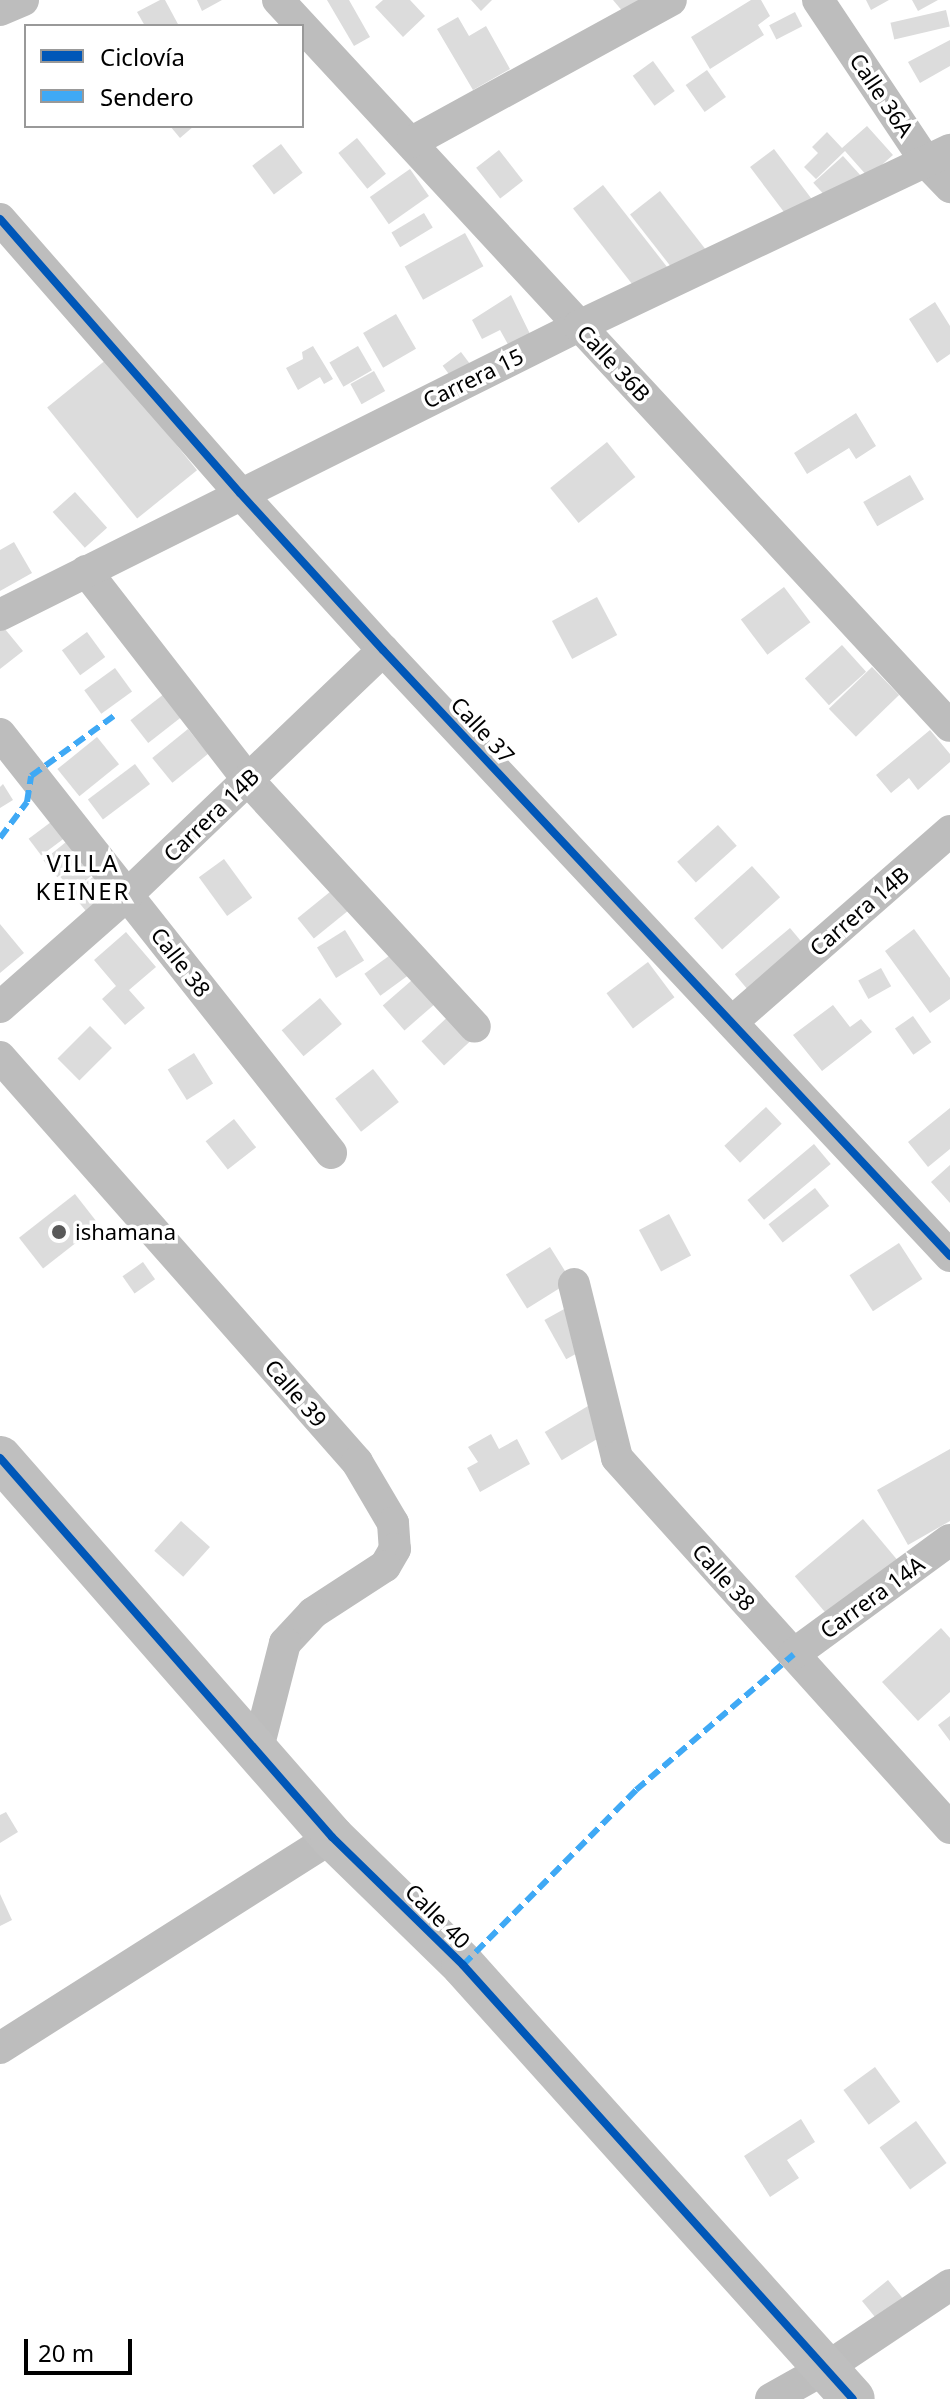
<!DOCTYPE html>
<html>
<head>
<meta charset="utf-8">
<style>
  body { margin:0 }
  #map { position:relative; width:950px; height:2399px; overflow:hidden; background:#fff; font-family:"Noto Sans",sans-serif }
  div>[style] { position:absolute }
  .building>* { inset:0; background:#dcdcdc; transform-origin:0 0 }
  .street>* { height:32px; margin:-16px; padding:0 16px; transform-origin:16px; border-radius:16px; background:#bdbdbd }
  .secondary>* { height:44px; margin:-22px; padding:0 22px; transform-origin:22px; border-radius:22px; background:#bfbfbf }
  .quiet>* { height:6px; margin-top:-3px; transform-origin:0; background:repeating-linear-gradient(90deg,#3fa9f5 0 12px,transparent 0 18px) }
  .cycleway>* { height:8px; margin:-4px; padding:0 4px; transform-origin:4px; border-radius:4px; background:#0057b8 }
  .dots>* { width:22px; height:22px; translate:-50% -50%; box-sizing:border-box; border:4px solid #fff; border-radius:50% }
  span { translate:-50% -50%; white-space:nowrap; text-align:center; line-height:1.15; -webkit-text-stroke:7px #fff; paint-order:stroke }
  .street-label { font-size:22px; color:#000 }
  .poi-label { font-size:22px; color:#000 }
  .left { translate:0 -50%; text-align:left }
  .neighbourhood-label { font-size:24px; color:#000; letter-spacing:2px }
  .legend { position:absolute; left:24px; top:24px; width:280px; height:104px; box-sizing:border-box; background:#fff; border:2px solid #999; margin:0; padding:10px 14px; list-style:none; font-size:24px; color:#000 }
  .legend li { display:flex; align-items:center; gap:16px; height:40px }
  .legend b { width:40px; border:2px solid #999 }
  .scale { position:absolute; left:24px; top:2339px; width:108px; height:36px; box-sizing:border-box; border:4px solid #000; border-top:0; padding-left:10px; font-size:24px; line-height:28px; white-space:nowrap; color:#000; -webkit-text-stroke:6px #fff; paint-order:stroke }
</style>
</head>
<body>
<div id="map">
  <div class="building">
    <i style="clip-path:polygon(160px 0,165px 0,179px 26px,145px 26px,137px 12px)"></i>
    <i style="clip-path:polygon(197px 0,222px 0,202px 11px)"></i>
    <i style="clip-path:polygon(327px 0,349px 0,370px 37px,354px 46px)"></i>
    <i style="clip-path:polygon(383px 0,410px 0,425px 16px,403px 37px,375px 7px)"></i>
    <i style="clip-path:polygon(471px 0,492px 0,481px 11px)"></i>
    <i style="clip-path:polygon(613px 0,640px 0,624px 13px)"></i>
    <i style="clip-path:polygon(751px 0,761px 0,770px 16px,758px 25px,764px 35px,710px 69px,691px 37px)"></i>
    <i style="clip-path:polygon(866px 0,889px 0,871px 10px)"></i>
    <i style="clip-path:polygon(912px 0,938px 0,918px 11px)"></i>
    <i style="left:946px;top:10px;width:17px;height:57px;rotate:77deg"></i>
    <i style="left:795px;top:12px;width:16px;height:29px;rotate:63deg"></i>
    <i style="clip-path:polygon(458px 17px,469px 36px,486px 26px,510px 69px,473px 90px,437px 29px)"></i>
    <i style="clip-path:polygon(950px 40px,950px 66px,920px 83px,908px 62px)"></i>
    <i style="left:653px;top:61px;width:37px;height:25px;rotate:54deg"></i>
    <i style="left:707px;top:70px;width:33px;height:26px;rotate:55deg"></i>
    <i style="clip-path:polygon(170px 126px,194px 126px,180px 138px)"></i>
    <i style="clip-path:polygon(867px 126px,893px 155px,868px 177px,845px 151px,816px 179px,804px 167px,818px 153px,812px 147px,827px 132px,842px 148px)"></i>
    <i style="left:357px;top:138px;width:46px;height:24px;rotate:51deg"></i>
    <i style="left:281px;top:144px;width:36px;height:36px;rotate:53deg"></i>
    <i style="left:774px;top:149px;width:62px;height:30px;rotate:53deg"></i>
    <i style="left:499px;top:150px;width:39px;height:29px;rotate:52deg"></i>
    <i style="left:843px;top:156px;width:28px;height:40px;rotate:48deg"></i>
    <i style="left:410px;top:169px;width:33px;height:49px;rotate:55deg"></i>
    <i style="left:603px;top:185px;width:105px;height:38px;rotate:52deg"></i>
    <i style="left:660px;top:191px;width:79px;height:38px;rotate:52deg"></i>
    <i style="left:424px;top:213px;width:17px;height:38px;rotate:59deg"></i>
    <i style="left:465px;top:233px;width:38px;height:69px;rotate:61deg"></i>
    <i style="clip-path:polygon(511px 295px,531px 336px,510px 348px,500px 330px,482px 339px,472px 320px)"></i>
    <i style="clip-path:polygon(935px 302px,950px 326px,950px 354px,937px 363px,909px 319px)"></i>
    <i style="left:396px;top:314px;width:40px;height:38px;rotate:60deg"></i>
    <i style="clip-path:polygon(313px 346px,333px 379px,324px 384px,320px 377px,298px 390px,286px 368px,303px 359px,302px 352px)"></i>
    <i style="left:358px;top:346px;width:28px;height:33px;rotate:60deg"></i>
    <i style="left:461px;top:352px;width:21px;height:23px;rotate:53deg"></i>
    <i style="left:107px;top:359px;width:143px;height:77px;rotate:51deg"></i>
    <i style="left:374px;top:371px;width:23px;height:27px;rotate:61deg"></i>
    <i style="clip-path:polygon(856px 413px,876px 446px,856px 459px,849px 448px,807px 474px,794px 453px)"></i>
    <i style="left:607px;top:442px;width:45px;height:73px;rotate:51deg"></i>
    <i style="left:910px;top:475px;width:28px;height:54px;rotate:60deg"></i>
    <i style="left:75px;top:492px;width:48px;height:30px;rotate:48deg"></i>
    <i style="clip-path:polygon(14px 542px,32px 573px,0 591px,0 550px)"></i>
    <i style="left:784px;top:587px;width:44px;height:54px;rotate:53deg"></i>
    <i style="left:597px;top:597px;width:43px;height:51px;rotate:62deg"></i>
    <i style="clip-path:polygon(0 623px,23px 651px,0 669px)"></i>
    <i style="left:87px;top:632px;width:31px;height:31px;rotate:54deg"></i>
    <i style="left:842px;top:645px;width:36px;height:50px;rotate:48deg"></i>
    <i style="left:872px;top:667px;width:39px;height:60px;rotate:46deg"></i>
    <i style="left:115px;top:668px;width:29px;height:38px;rotate:54deg"></i>
    <i style="left:169px;top:690px;width:29px;height:49px;rotate:52deg"></i>
    <i style="left:188px;top:729px;width:32px;height:46px;rotate:51deg"></i>
    <i style="clip-path:polygon(930px 730px,950px 754px,950px 762px,918px 790px,909px 778px,891px 793px,876px 775px)"></i>
    <i style="left:97px;top:737px;width:35px;height:51px;rotate:51deg"></i>
    <i style="left:135px;top:764px;width:25px;height:59px;rotate:53deg"></i>
    <i style="clip-path:polygon(3px 784px,13px 800px,0 808px,0 787px)"></i>
    <i style="left:51px;top:822px;width:21px;height:28px;rotate:53deg"></i>
    <i style="left:718px;top:825px;width:28px;height:55px;rotate:48deg"></i>
    <i style="left:66px;top:842px;width:22px;height:29px;rotate:51deg"></i>
    <i style="left:224px;top:859px;width:48px;height:31px;rotate:54deg"></i>
    <i style="left:81px;top:861px;width:18px;height:26px;rotate:52deg"></i>
    <i style="left:752px;top:866px;width:42px;height:78px;rotate:48deg"></i>
    <i style="left:93px;top:877px;width:22px;height:27px;rotate:51deg"></i>
    <i style="left:341px;top:883px;width:26px;height:56px;rotate:51deg"></i>
    <i style="clip-path:polygon(0 924px,24px 953px,0 973px)"></i>
    <i style="left:790px;top:928px;width:39px;height:72px;rotate:50deg"></i>
    <i style="clip-path:polygon(914px 929px,950px 978px,950px 999px,930px 1013px,885px 951px)"></i>
    <i style="left:345px;top:930px;width:36px;height:33px;rotate:58deg"></i>
    <i style="clip-path:polygon(126px 932px,156px 967px,129px 990px,145px 1008px,125px 1025px,102px 999px,116px 986px,94px 960px)"></i>
    <i style="left:400px;top:948px;width:27px;height:44px;rotate:54deg"></i>
    <i style="left:648px;top:962px;width:44px;height:52px;rotate:53deg"></i>
    <i style="left:881px;top:968px;width:21px;height:26px;rotate:61deg"></i>
    <i style="left:419px;top:974px;width:33px;height:48px;rotate:49deg"></i>
    <i style="left:320px;top:998px;width:34px;height:50px;rotate:50deg"></i>
    <i style="clip-path:polygon(833px 1005px,850px 1027px,861px 1019px,872px 1032px,822px 1071px,793px 1035px)"></i>
    <i style="left:453px;top:1012px;width:33px;height:43px;rotate:47deg"></i>
    <i style="left:913px;top:1016px;width:32px;height:22px;rotate:55deg"></i>
    <i style="left:90px;top:1026px;width:31px;height:46px;rotate:45deg"></i>
    <i style="left:194px;top:1053px;width:36px;height:31px;rotate:58deg"></i>
    <i style="left:373px;top:1069px;width:42px;height:48px;rotate:52deg"></i>
    <i style="left:766px;top:1107px;width:23px;height:57px;rotate:47deg"></i>
    <i style="clip-path:polygon(950px 1108px,950px 1149px,928px 1167px,908px 1142px)"></i>
    <i style="left:234px;top:1119px;width:36px;height:36px;rotate:52deg"></i>
    <i style="left:814px;top:1144px;width:26px;height:87px;rotate:50deg"></i>
    <i style="clip-path:polygon(950px 1165px,950px 1203px,931px 1182px)"></i>
    <i style="left:815px;top:1188px;width:23px;height:59px;rotate:52deg"></i>
    <i style="left:75px;top:1194px;width:39px;height:71px;rotate:52deg"></i>
    <i style="left:669px;top:1214px;width:47px;height:34px;rotate:62deg"></i>
    <i style="left:899px;top:1243px;width:43px;height:59px;rotate:57deg"></i>
    <i style="left:550px;top:1247px;width:40px;height:52px;rotate:58deg"></i>
    <i style="left:143px;top:1262px;width:21px;height:25px;rotate:55deg"></i>
    <i style="left:575px;top:1303px;width:45px;height:35px;rotate:61deg"></i>
    <i style="left:603px;top:1397px;width:33px;height:68px;rotate:59deg"></i>
    <i style="clip-path:polygon(491px 1434px,499px 1449px,517px 1439px,530px 1464px,480px 1492px,467px 1468px,478px 1462px,468px 1447px)"></i>
    <i style="clip-path:polygon(950px 1449px,950px 1521px,908px 1545px,877px 1490px)"></i>
    <i style="left:863px;top:1519px;width:56px;height:89px;rotate:50deg"></i>
    <i style="left:181px;top:1521px;width:39px;height:40px;rotate:42deg"></i>
    <i style="clip-path:polygon(941px 1628px,950px 1638px,950px 1692px,918px 1721px,882px 1682px)"></i>
    <i style="clip-path:polygon(950px 1716px,950px 1741px,938px 1725px)"></i>
    <i style="clip-path:polygon(6px 1812px,18px 1832px,0 1843px,0 1815px)"></i>
    <i style="clip-path:polygon(0 1894px,12px 1920px,0 1926px)"></i>
    <i style="left:875px;top:2067px;width:43px;height:39px;rotate:54deg"></i>
    <i style="clip-path:polygon(801px 2119px,815px 2142px,787px 2160px,799px 2178px,770px 2197px,744px 2156px)"></i>
    <i style="left:916px;top:2121px;width:52px;height:45px;rotate:54deg"></i>
    <i style="clip-path:polygon(888px 2280px,913px 2311px,879px 2322px,862px 2301px)"></i>
  </div>
  <div class="street">
    <i style="left:278px;top:0;width:989px;rotate:47.21deg"></i>
    <i style="left:818px;top:0;width:195px;rotate:56.3deg"></i>
    <i style="left:926px;top:162px;width:35px;rotate:46deg"></i>
    <i style="left:0;top:10px;width:25px;rotate:-23deg"></i>
    <i style="left:412px;top:142px;width:295px;rotate:-28.7deg"></i>
    <i style="left:0;top:219px;width:364px;rotate:48.8deg"></i>
    <i style="left:240px;top:493px;width:212px;rotate:47.7deg"></i>
    <i style="left:383px;top:650px;width:830px;rotate:46.9deg"></i>
    <i style="left:86px;top:571px;width:264px;rotate:52.2deg"></i>
    <i style="left:248px;top:780px;width:335px;rotate:47.4deg"></i>
    <i style="left:0;top:615px;width:647px;rotate:-26.53deg"></i>
    <i style="left:579px;top:326px;width:411px;rotate:-25.4deg"></i>
    <i style="left:0;top:734px;width:534px;rotate:51.69deg"></i>
    <i style="left:0;top:1007px;width:171px;rotate:-41.4deg"></i>
    <i style="left:128px;top:894px;width:353px;rotate:-43.7deg"></i>
    <i style="left:732px;top:1022px;width:290px;rotate:-41.2deg"></i>
    <i style="left:0;top:1057px;width:540px;rotate:48.6deg"></i>
    <i style="left:357px;top:1462px;width:71px;rotate:59.5deg"></i>
    <i style="left:393px;top:1523px;width:26px;rotate:86deg"></i>
    <i style="left:395px;top:1549px;width:20px;rotate:120deg"></i>
    <i style="left:385px;top:1566px;width:86px;rotate:146.9deg"></i>
    <i style="left:313px;top:1613px;width:41px;rotate:133deg"></i>
    <i style="left:285px;top:1643px;width:113px;rotate:104.4deg"></i>
    <i style="left:574px;top:1284px;width:179px;rotate:76.1deg"></i>
    <i style="left:617px;top:1458px;width:498px;rotate:48deg"></i>
    <i style="left:794px;top:1654px;width:193px;rotate:-36.2deg"></i>
    <i style="left:0;top:2048px;width:393px;rotate:-32.4deg"></i>
    <i style="left:771px;top:2399px;width:63px;rotate:-29.4deg"></i>
    <i style="left:826px;top:2368px;width:149px;rotate:-33.8deg"></i>
  </div>
  <div class="secondary">
    <i style="left:0;top:1458px;width:504px;rotate:48.78deg"></i>
    <i style="left:332px;top:1837px;width:183px;rotate:44.3deg"></i>
    <i style="left:463px;top:1965px;width:583px;rotate:48.06deg"></i>
  </div>
  <div class="quiet">
    <i style="left:0;top:838px;width:45px;rotate:-53.1deg"></i>
    <i style="left:27px;top:802px;width:26px;rotate:-81deg"></i>
    <i style="left:31px;top:776px;width:102px;rotate:-35.9deg"></i>
    <i style="left:463px;top:1965px;width:246px;rotate:-45.3deg"></i>
    <i style="left:636px;top:1790px;width:208px;rotate:-40.7deg"></i>
  </div>
  <div class="cycleway">
    <i style="left:0;top:219px;width:364px;rotate:48.8deg"></i>
    <i style="left:240px;top:493px;width:212px;rotate:47.7deg"></i>
    <i style="left:383px;top:650px;width:830px;rotate:46.9deg"></i>
    <i style="left:0;top:1458px;width:504px;rotate:48.78deg"></i>
    <i style="left:332px;top:1837px;width:183px;rotate:44.3deg"></i>
    <i style="left:463px;top:1965px;width:583px;rotate:48.06deg"></i>
  </div>
  <div class="dots">
    <i style="left:59px;top:1232px;background:#595959"></i>
  </div>
  <div class="street-label">
    <span style="left:882px;top:95px;rotate:56deg">Calle 36A</span>
    <span style="left:614px;top:363px;rotate:47deg">Calle 36B</span>
    <span style="left:473px;top:378px;rotate:-26deg">Carrera 15</span>
    <span style="left:483px;top:730px;rotate:47deg">Calle 37</span>
    <span style="left:211px;top:815px;rotate:-44deg">Carrera 14B</span>
    <span style="left:859px;top:911px;rotate:-41deg">Carrera 14B</span>
    <span style="left:181px;top:962px;rotate:52deg">Calle 38</span>
    <span style="left:296px;top:1393px;rotate:49deg">Calle 39</span>
    <span style="left:724px;top:1577px;rotate:48deg">Calle 38</span>
    <span style="left:872px;top:1597px;rotate:-36deg">Carrera 14A</span>
    <span style="left:438px;top:1916px;rotate:45deg">Calle 40</span>
  </div>
  <div class="poi-label">
    <span class="left" style="left:75px;top:1232px">ishamana</span>
  </div>
  <div class="neighbourhood-label">
    <span style="left:83px;top:877px">VILLA<br>KEINER</span>
  </div>
  <ul class="legend">
  <li><b style="height:10px;background:#0057b8"></b>Ciclovía</li>
  <li><b style="height:10px;background:#3fa9f5"></b>Sendero</li>
  </ul>
  <div class="scale">20 m</div>
</div>
</body>
</html>
